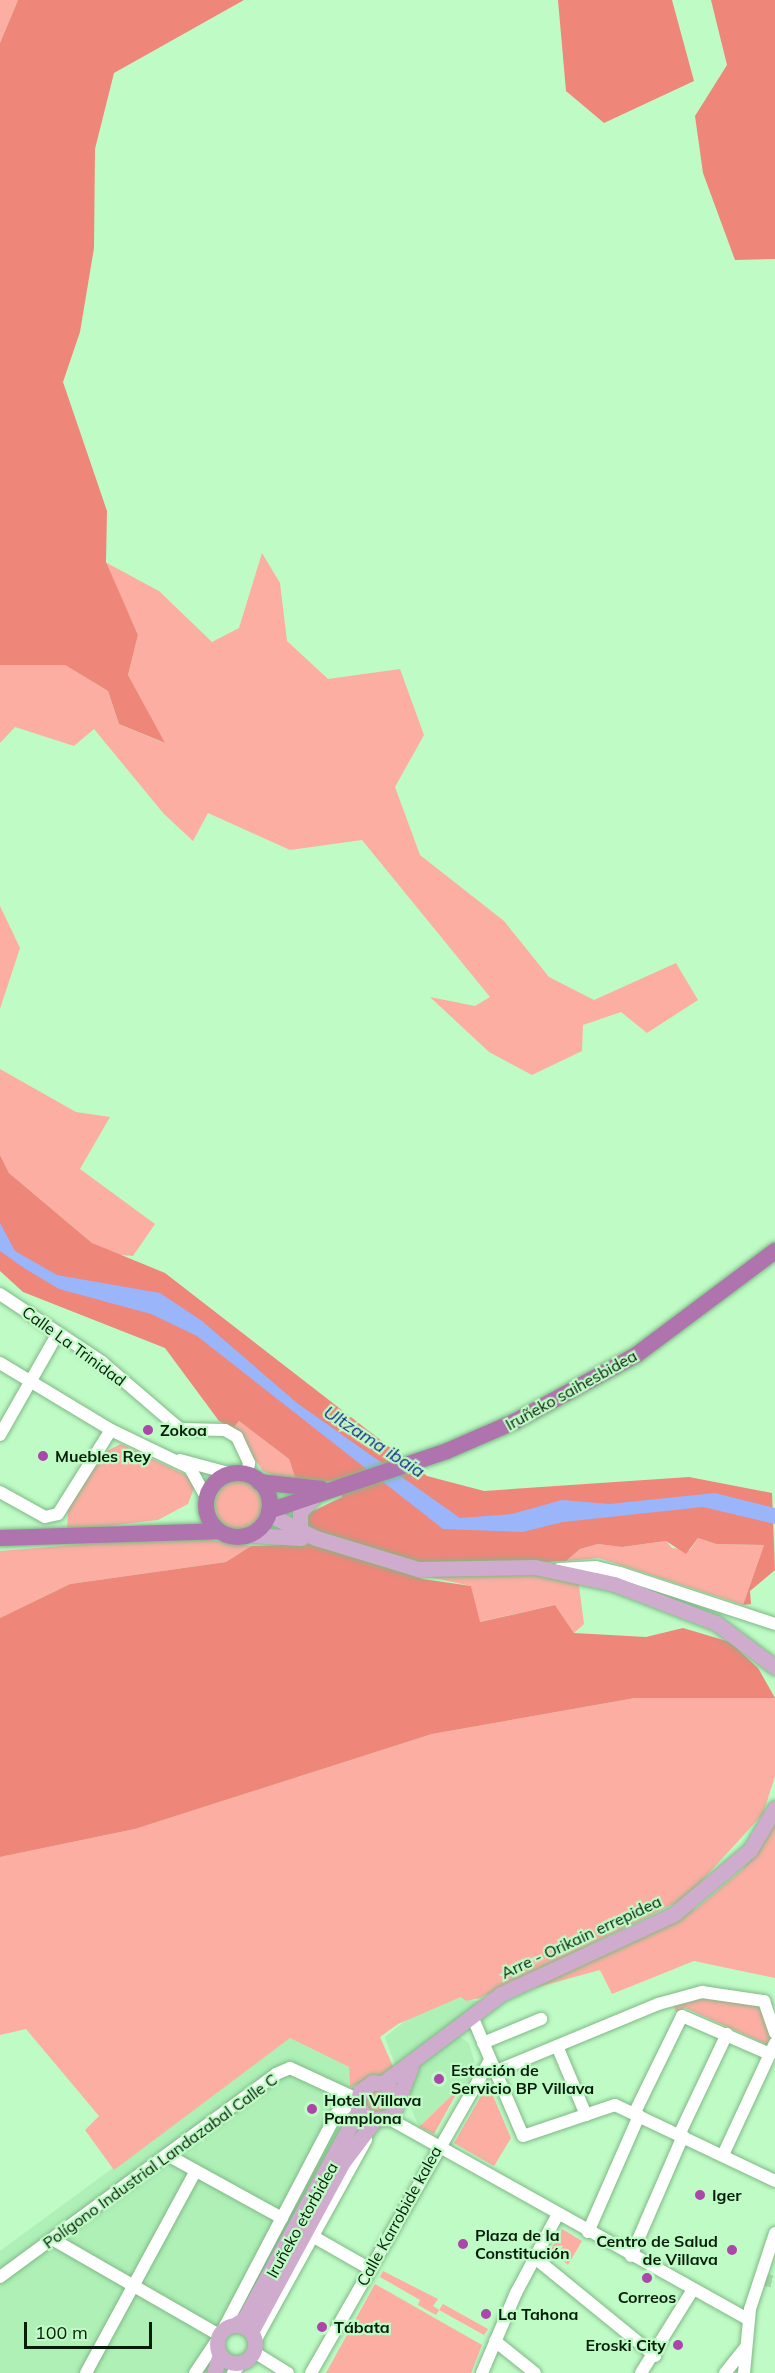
<!DOCTYPE html>
<html>
<head>
<meta charset="utf-8">
<style>
  body { margin:0 }
  #map { position:relative; width:775px; height:2373px; overflow:hidden; background:#bffbc5; font-family:Mulish,sans-serif }
  div>[style] { position:absolute }
  .built>* { inset:0; background:#aef0b6 }
  .green>* { inset:0; background:#fdaea3 }
  .round { border-radius:50% }
  .forest>* { inset:0; background:#ee867a }
  .water>* { inset:0; background:#9ab5fa }
  .minor-tunnel>* { height:12px; margin-top:-6px; transform-origin:0; background:repeating-linear-gradient(90deg,#a3daa9 0 12px,transparent 0 18px) }
  .roads { filter:drop-shadow(0 0 2px #7fb886) drop-shadow(0 0 2px #7fb886) }
  .minor>* { height:12px; margin:-6px; padding:0 6px; transform-origin:6px; border-radius:6px; background:#fff }
  .major>* { height:15px; margin:-7.5px; padding:0 7.5px; transform-origin:7.5px; border-radius:7.5px; background:#cfacce }
  .major>.ring { margin:-7.5px; padding:0; box-sizing:content-box; background:none; border:15px solid #cfacce; border-radius:50% }
  .highway>* { height:16px; margin:-8px; padding:0 8px; transform-origin:8px; border-radius:8px; background:#af74ae }
  .highway>.ring { margin:-8px; padding:0; box-sizing:content-box; background:none; border:16px solid #af74ae; border-radius:50% }
  .dots>* { width:16px; height:16px; translate:-50% -50%; box-sizing:border-box; border:3px solid #bffbc5; border-radius:50% }
  span { translate:-50% -50%; white-space:nowrap; text-align:center; line-height:1.15; -webkit-text-stroke:4.5px #bffbc5; paint-order:stroke }
  .street-label { font-size:16px; color:#071e0b }
  .poi-label { font-size:16px; color:#071e0b; font-weight:700 }
  .left { translate:0 -50%; text-align:left }
  .right { translate:-100% -50%; text-align:right }
  .water-label { font-size:18px; color:#162989; font-style:italic }
  .scale { position:absolute; left:24px; top:2322px; width:128px; height:27px; box-sizing:border-box; border:3px solid #071e0b; border-top:0; padding-left:8px; font-size:18px; line-height:21px; white-space:nowrap; color:#071e0b; -webkit-text-stroke:4px #bffbc5; paint-order:stroke }
</style>
</head>
<body>
<div id="map">
  <div class="built">
    <i style="clip-path:polygon(461px 1997px,479px 2002px,397px 2070px,385px 2037px,408px 2019px)"></i>
    <i style="clip-path:polygon(454px 2033px,469px 2043px,477px 2071px,419px 2127px,404px 2091px,417px 2066px)"></i>
    <i style="clip-path:polygon(290px 2038px,349px 2067px,351px 2119px,207px 2373px,0 2373px,0 2251px)"></i>
  </div>
  <div class="green">
    <i style="clip-path:polygon(0 0,18px 0,0 43px)"></i>
    <i style="clip-path:polygon(262px 553px,280px 583px,287px 641px,328px 679px,400px 669px,424px 735px,395px 787px,420px 855px,504px 921px,549px 977px,594px 1000px,676px 963px,698px 1000px,647px 1033px,621px 1012px,583px 1025px,582px 1051px,532px 1075px,489px 1052px,430px 997px,475px 1006px,490px 997px,362px 840px,290px 850px,208px 813px,193px 841px,164px 814px,94px 729px,74px 746px,15px 727px,0 743px,0 665px,25px 662px,65px 665px,108px 691px,119px 724px,164px 743px,128px 675px,138px 635px,105px 562px,159px 591px,212px 642px,239px 628px)"></i>
    <i style="clip-path:polygon(0 906px,20px 948px,0 1009px)"></i>
    <i style="clip-path:polygon(0 1069px,76px 1112px,110px 1117px,80px 1169px,155px 1224px,133px 1256px,109px 1254px,92px 1243px,9px 1173px,0 1155px)"></i>
    <i style="clip-path:polygon(239px 1421px,289px 1459px,298px 1486px,263px 1471px,233px 1429px)"></i>
    <i style="clip-path:polygon(121px 1444px,190px 1477px,194px 1488px,188px 1504px,158px 1520px,67px 1531px,68px 1508px,103px 1453px)"></i>
    <i class="round" style="left:215px;top:1481px;width:48px;height:48px"></i>
    <i style="clip-path:polygon(184px 1536px,251px 1546px,226px 1562px,70px 1584px,0 1618px,0 1551px)"></i>
    <i style="clip-path:polygon(698px 1538px,716px 1544px,764px 1545px,743px 1605px,599px 1558px,566px 1561px,580px 1549px,598px 1544px,622px 1547px,666px 1541px,672px 1548px,690px 1550px)"></i>
    <i style="clip-path:polygon(532px 1574px,578px 1578px,584px 1624px,574px 1633px,555px 1605px,479px 1622px,471px 1586px,420px 1575px)"></i>
    <i style="clip-path:polygon(635px 1698px,775px 1698px,775px 1776px,763px 1814px,686px 1898px,480px 1998px,466px 2001px,461px 1997px,398px 2024px,380px 2037px,395px 2071px,350px 2087px,349px 2067px,290px 2038px,114px 2170px,85px 2130px,99px 2116px,26px 2029px,0 2035px,0 1857px,135px 1829px,432px 1734px)"></i>
    <i style="clip-path:polygon(775px 1820px,775px 1978px,694px 1961px,612px 1994px,600px 1970px,527px 1990px,697px 1908px,743px 1869px)"></i>
    <i style="clip-path:polygon(691px 1996px,761px 2003px,773px 2035px,768px 2045px,685px 2008px,676px 2012px,673px 2004px)"></i>
    <i style="clip-path:polygon(488px 2084px,511px 2138px,494px 2166px,454px 2143px)"></i>
    <i style="clip-path:polygon(460px 2087px,434px 2134px,419px 2127px,447px 2100px)"></i>
    <i class="round" style="left:365px;top:2089px;width:24px;height:24px"></i>
    <i style="clip-path:polygon(562px 2229px,582px 2241px,568px 2265px,551px 2250px)"></i>
    <i style="clip-path:polygon(383px 2271px,438px 2299px,433px 2306px,439px 2310px,443px 2304px,488px 2329px,484px 2335px,439px 2310px,436px 2315px,418px 2305px,420px 2300px,380px 2277px)"></i>
    <i style="clip-path:polygon(375px 2284px,482px 2345px,471px 2373px,326px 2373px)"></i>
  </div>
  <div class="forest">
    <i style="clip-path:polygon(18px 0,244px 0,114px 73px,95px 149px,94px 248px,80px 332px,63px 382px,107px 511px,106px 562px,138px 635px,128px 675px,165px 743px,119px 724px,108px 691px,65px 665px,0 665px,0 43px)"></i>
    <i style="clip-path:polygon(558px 0,672px 0,694px 81px,604px 123px,566px 91px)"></i>
    <i style="clip-path:polygon(711px 0,775px 0,775px 259px,735px 260px,703px 173px,695px 116px,727px 65px)"></i>
    <i style="clip-path:polygon(0 1155px,9px 1173px,92px 1243px,165px 1273px,427px 1476px,484px 1491px,689px 1477px,772px 1493px,775px 1570px,750px 1591px,751px 1604px,743px 1605px,764px 1545px,716px 1544px,698px 1538px,686px 1554px,666px 1541px,622px 1547px,598px 1544px,580px 1549px,566px 1561px,461px 1566px,428px 1565px,305px 1530px,307px 1514px,342px 1497px,338px 1480px,298px 1486px,289px 1459px,239px 1421px,233px 1429px,219px 1421px,165px 1348px,23px 1292px,0 1271px)"></i>
    <i style="clip-path:polygon(314px 1544px,423px 1579px,471px 1586px,480px 1622px,555px 1605px,574px 1633px,646px 1637px,683px 1628px,730px 1642px,758px 1668px,775px 1698px,635px 1698px,432px 1734px,135px 1829px,0 1857px,0 1618px,70px 1584px,226px 1562px,251px 1546px)"></i>
  </div>
  <div class="water">
    <i style="clip-path:polygon(0 1223px,15px 1251px,57px 1275px,160px 1293px,202px 1321px,297px 1403px,460px 1518px,512px 1514px,562px 1500px,609px 1504px,715px 1493px,775px 1508px,775px 1524px,703px 1507px,563px 1522px,523px 1532px,443px 1529px,197px 1336px,151px 1314px,59px 1289px,24px 1268px,0 1251px)"></i>
  </div>
  <div class="minor-tunnel">
    <i style="left:760px;top:2279px;width:15px;rotate:11deg"></i>
  </div>
  <div class="roads">
    <div class="minor">
      <i style="left:0;top:1294px;width:123px;rotate:33.7deg"></i>
      <i style="left:102px;top:1362px;width:103px;rotate:40.7deg"></i>
      <i style="left:180px;top:1429px;width:45px;rotate:1.3deg"></i>
      <i style="left:225px;top:1430px;width:14px;rotate:30deg"></i>
      <i style="left:237px;top:1437px;width:29px;rotate:65deg"></i>
      <i style="left:249px;top:1463px;width:12px;rotate:99deg"></i>
      <i style="left:0;top:1363px;width:130px;rotate:31.1deg"></i>
      <i style="left:111px;top:1430px;width:88px;rotate:25.7deg"></i>
      <i style="left:190px;top:1468px;width:33px;rotate:61deg"></i>
      <i style="left:0;top:1435px;width:117px;rotate:-60.4deg"></i>
      <i style="left:180px;top:1460px;width:54px;rotate:15.1deg"></i>
      <i style="left:0;top:1492px;width:51px;rotate:29.1deg"></i>
      <i style="left:45px;top:1517px;width:13px;rotate:-13deg"></i>
      <i style="left:58px;top:1514px;width:99px;rotate:-57.8deg"></i>
      <i style="left:559px;top:1569px;width:37px;rotate:-3deg"></i>
      <i style="left:596px;top:1567px;width:25px;rotate:14deg"></i>
      <i style="left:620px;top:1573px;width:163px;rotate:18.2deg"></i>
      <i style="left:472px;top:2016px;width:130px;rotate:67deg"></i>
      <i style="left:523px;top:2136px;width:97px;rotate:-18.6deg"></i>
      <i style="left:615px;top:2105px;width:177px;rotate:25.4deg"></i>
      <i style="left:483px;top:2043px;width:63px;rotate:-22.5deg"></i>
      <i style="left:557px;top:2046px;width:75px;rotate:67.2deg"></i>
      <i style="left:494px;top:2072px;width:178px;rotate:-22.5deg"></i>
      <i style="left:658px;top:2004px;width:46px;rotate:-15.3deg"></i>
      <i style="left:702px;top:1992px;width:63px;rotate:8.3deg"></i>
      <i style="left:764px;top:2001px;width:34px;rotate:71deg"></i>
      <i style="left:634px;top:2114px;width:109px;rotate:-63.9deg"></i>
      <i style="left:682px;top:2016px;width:96px;rotate:23.4deg"></i>
      <i style="left:388px;top:2118px;width:412px;rotate:29.2deg"></i>
      <i style="left:679px;top:2135px;width:112px;rotate:-64.6deg"></i>
      <i style="left:723px;top:2155px;width:123px;rotate:-65.1deg"></i>
      <i style="left:169px;top:2156px;width:129px;rotate:28.8deg"></i>
      <i style="left:588px;top:2232px;width:127px;rotate:-66.3deg"></i>
      <i style="left:314px;top:2237px;width:64px;rotate:29.7deg"></i>
      <i style="left:54px;top:2240px;width:190px;rotate:29.9deg"></i>
      <i style="left:631px;top:2256px;width:131px;rotate:-66.6deg"></i>
      <i style="left:535px;top:2258px;width:155px;rotate:39.2deg"></i>
      <i style="left:0;top:2277px;width:343px;rotate:-36.3deg"></i>
      <i style="left:276px;top:2074px;width:15px;rotate:-23deg"></i>
      <i style="left:290px;top:2068px;width:74px;rotate:24.8deg"></i>
      <i style="left:223px;top:2330px;width:245px;rotate:-62.3deg"></i>
      <i style="left:337px;top:2113px;width:23px;rotate:-31deg"></i>
      <i style="left:255px;top:2341px;width:230px;rotate:-61.1deg"></i>
      <i style="left:495px;top:2341px;width:51px;rotate:38.7deg"></i>
      <i style="left:254px;top:2352px;width:40px;rotate:32deg"></i>
      <i style="left:86px;top:2373px;width:229px;rotate:-61.5deg"></i>
      <i style="left:195px;top:2373px;width:40px;rotate:-56deg"></i>
      <i style="left:233px;top:2373px;width:13px;rotate:-51deg"></i>
      <i style="left:311px;top:2373px;width:360px;rotate:-60.2deg"></i>
      <i style="left:482px;top:2373px;width:87px;rotate:-67deg"></i>
      <i style="left:516px;top:2293px;width:87px;rotate:-62deg"></i>
      <i style="left:641px;top:2373px;width:97px;rotate:-58.1deg"></i>
      <i style="left:725px;top:2373px;width:33px;rotate:-51deg"></i>
      <i style="left:744px;top:2373px;width:64px;rotate:-84.6deg"></i>
      <i style="left:750px;top:2309px;width:80px;rotate:-71.8deg"></i>
    </div>
    <div class="major">
      <i style="left:268px;top:1514px;width:54px;rotate:26.6deg"></i>
      <i style="left:316px;top:1538px;width:107px;rotate:16.9deg"></i>
      <i style="left:418px;top:1569px;width:117px;rotate:-1deg"></i>
      <i style="left:535px;top:1567px;width:81px;rotate:12.1deg"></i>
      <i style="left:614px;top:1584px;width:109px;rotate:20.9deg"></i>
      <i style="left:716px;top:1623px;width:74px;rotate:36.7deg"></i>
      <i style="left:300px;top:1531px;width:19px;rotate:-90deg"></i>
      <i style="left:300px;top:1512px;width:18px;rotate:-47deg"></i>
      <i style="left:250px;top:1535px;width:51px;rotate:3.4deg"></i>
      <i style="left:383px;top:2083px;width:148px;rotate:-37deg"></i>
      <i style="left:501px;top:1994px;width:191px;rotate:-24.8deg"></i>
      <i style="left:674px;top:1914px;width:99px;rotate:-40.1deg"></i>
      <i style="left:750px;top:1850px;width:49px;rotate:-59.2deg"></i>
      <i style="left:396px;top:2099px;width:16px;rotate:-120deg"></i>
      <i style="left:388px;top:2085px;width:15px;rotate:-169deg"></i>
      <i style="left:373px;top:2082px;width:16px;rotate:145deg"></i>
      <i style="left:360px;top:2091px;width:14px;rotate:102deg"></i>
      <i style="left:357px;top:2105px;width:17px;rotate:54deg"></i>
      <i style="left:367px;top:2119px;width:21px;rotate:-3deg"></i>
      <i style="left:388px;top:2118px;width:12px;rotate:-55deg"></i>
      <i style="left:395px;top:2108px;width:44px;rotate:-68.7deg"></i>
      <i style="left:236px;top:2324px;width:9px;rotate:-32deg"></i>
      <i style="left:244px;top:2319px;width:239px;rotate:-61.2deg"></i>
      <i class="ring" style="left:217px;top:2325px;width:23px;height:23px"></i>
      <i style="left:251px;top:2332px;width:193px;rotate:-61.6deg"></i>
      <i style="left:343px;top:2162px;width:51px;rotate:-52.9deg"></i>
      <i style="left:214px;top:2373px;width:19px;rotate:-72deg"></i>
    </div>
    <div class="highway">
      <i class="ring" style="left:206px;top:1473px;width:48px;height:48px"></i>
      <i style="left:259px;top:1482px;width:63px;rotate:6.3deg"></i>
      <i style="left:269px;top:1511px;width:188px;rotate:-18.6deg"></i>
      <i style="left:447px;top:1451px;width:75px;rotate:-23.5deg"></i>
      <i style="left:516px;top:1421px;width:137px;rotate:-28.8deg"></i>
      <i style="left:636px;top:1355px;width:174px;rotate:-36.8deg"></i>
      <i style="left:0;top:1538px;width:218px;rotate:-1.8deg"></i>
    </div>
  </div>
  <div class="dots">
    <i style="left:148px;top:1430px;background:#ab46ab"></i>
    <i style="left:43px;top:1456px;background:#ab46ab"></i>
    <i style="left:439px;top:2079px;background:#ab46ab"></i>
    <i style="left:312px;top:2109px;background:#ab46ab"></i>
    <i style="left:700px;top:2195px;background:#ab46ab"></i>
    <i style="left:463px;top:2244px;background:#ab46ab"></i>
    <i style="left:732px;top:2250px;background:#ab46ab"></i>
    <i style="left:647px;top:2278px;background:#ab46ab"></i>
    <i style="left:486px;top:2314px;background:#ab46ab"></i>
    <i style="left:322px;top:2327px;background:#ab46ab"></i>
    <i style="left:678px;top:2345px;background:#ab46ab"></i>
  </div>
  <div class="street-label">
    <span style="left:74px;top:1346px;rotate:36deg">Calle La Trinidad</span>
    <span style="left:571px;top:1390px;rotate:-29deg">Iruñeko saihesbidea</span>
    <span style="left:581px;top:1937px;rotate:-25deg">Arre - Orikain errepidea</span>
    <span style="left:160px;top:2161px;rotate:-36deg">Polígono Industrial Landazabal Calle C</span>
    <span style="left:399px;top:2216px;rotate:-61deg">Calle Karrobide kalea</span>
    <span style="left:302px;top:2220px;rotate:-61deg">Iruñeko etorbidea</span>
  </div>
  <div class="poi-label">
    <span class="left" style="left:160px;top:1430px">Zokoa</span>
    <span class="left" style="left:55px;top:1456px">Muebles Rey</span>
    <span class="left" style="left:451px;top:2079px">Estación de<br>Servicio BP Villava</span>
    <span class="left" style="left:324px;top:2109px">Hotel Villava<br>Pamplona</span>
    <span class="left" style="left:712px;top:2195px">Iger</span>
    <span class="left" style="left:475px;top:2244px">Plaza de la<br>Constitución</span>
    <span class="right" style="left:718px;top:2250px">Centro de Salud<br>de Villava</span>
    <span style="left:647px;top:2297px">Correos</span>
    <span class="left" style="left:498px;top:2314px">La Tahona</span>
    <span class="left" style="left:334px;top:2327px">Tábata</span>
    <span class="right" style="left:666px;top:2345px">Eroski City</span>
  </div>
  <div class="water-label">
    <span style="left:374px;top:1442px;rotate:33deg">Ultzama ibaia</span>
  </div>
  <div class="scale">100 m</div>
</div>
</body>
</html>
